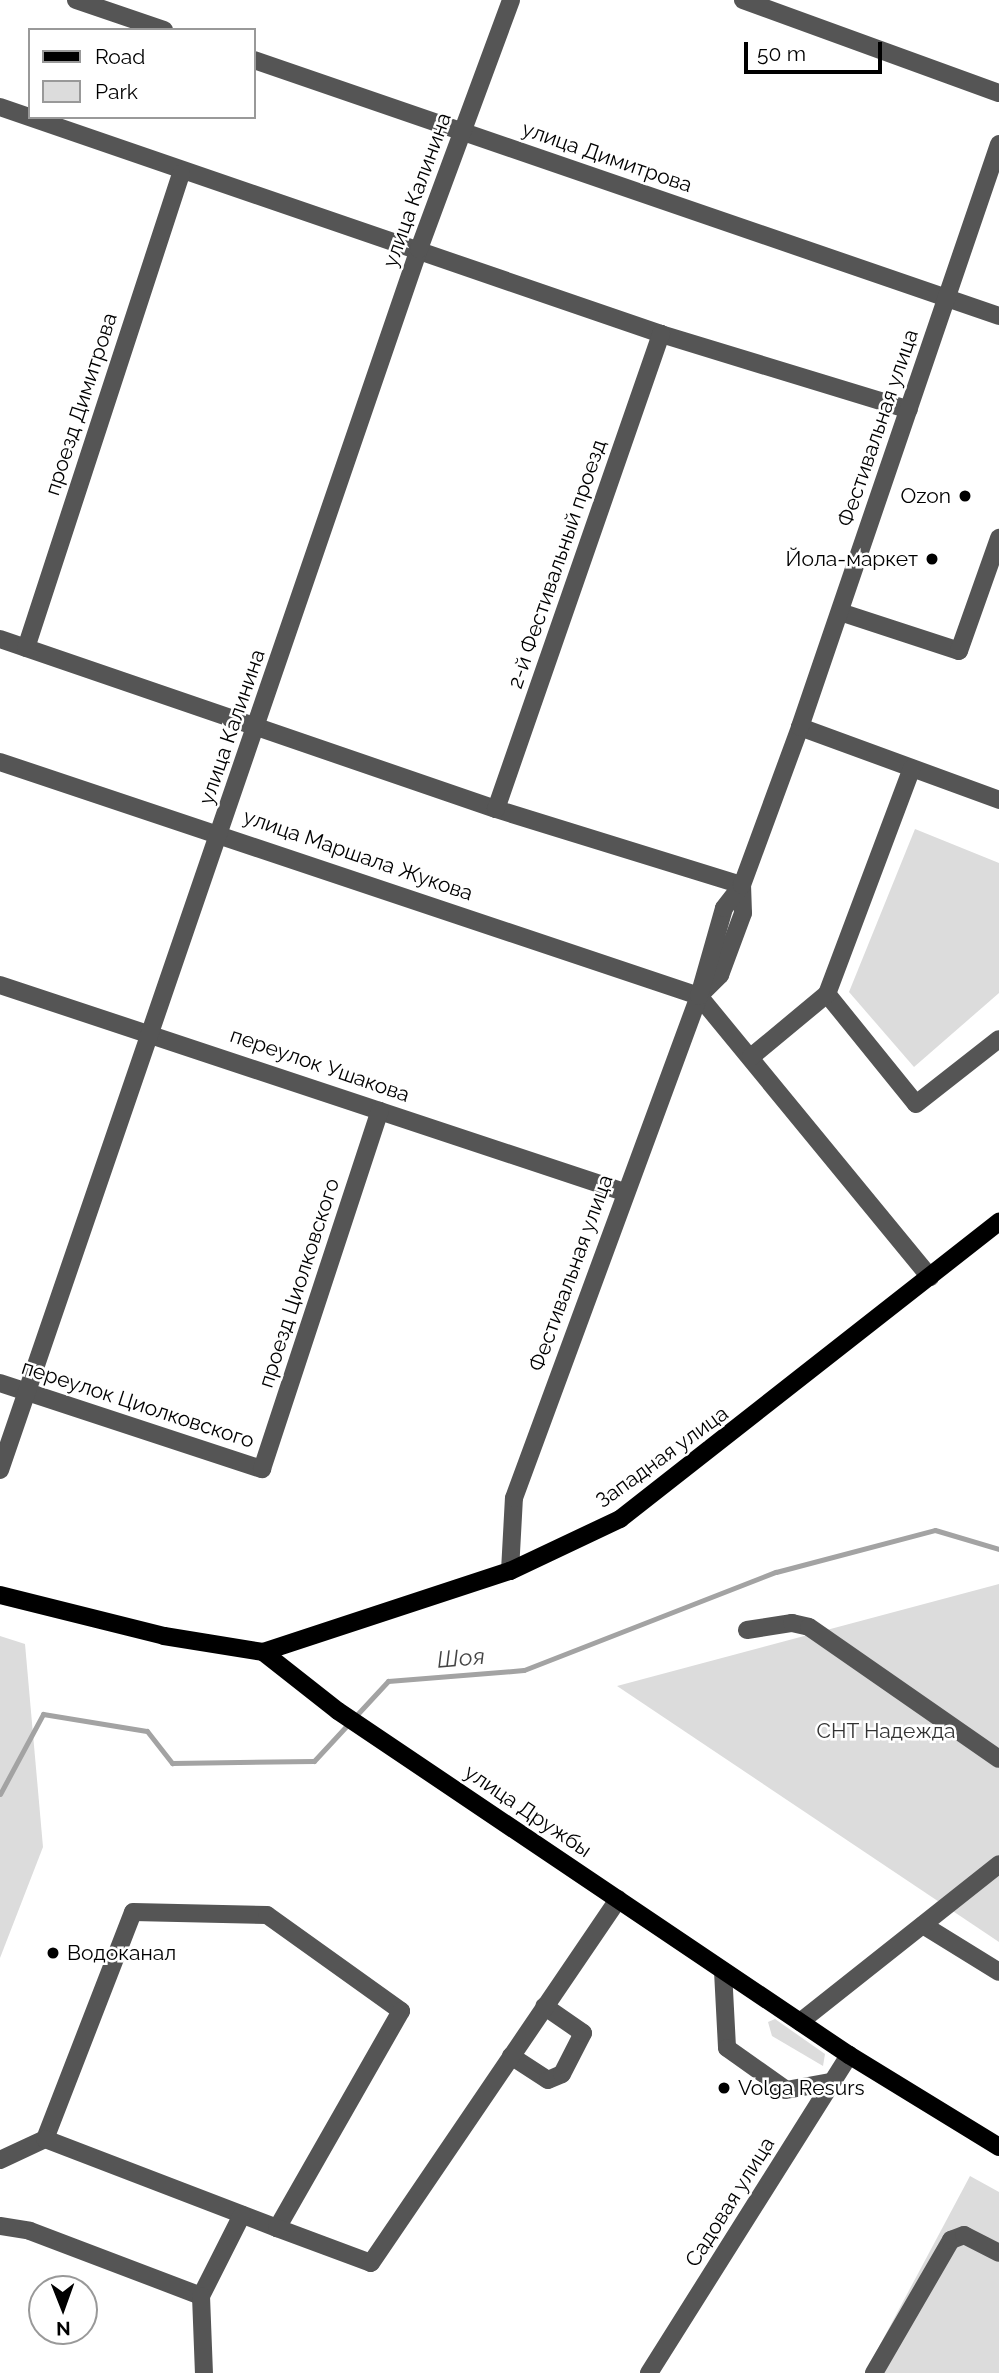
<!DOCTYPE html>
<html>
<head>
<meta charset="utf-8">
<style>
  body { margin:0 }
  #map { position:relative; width:999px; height:2373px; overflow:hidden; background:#fff; font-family:Raleway,sans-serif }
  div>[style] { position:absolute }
  .green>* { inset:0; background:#dcdcdc }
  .stream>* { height:5px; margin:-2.5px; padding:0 2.5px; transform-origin:2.5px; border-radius:2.5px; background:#a3a3a3 }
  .minor>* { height:18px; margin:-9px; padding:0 9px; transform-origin:9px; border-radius:9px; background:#555 }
  .major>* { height:18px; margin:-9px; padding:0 9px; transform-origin:9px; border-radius:9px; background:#000 }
  .dots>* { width:19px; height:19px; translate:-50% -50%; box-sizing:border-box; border:4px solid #fff; border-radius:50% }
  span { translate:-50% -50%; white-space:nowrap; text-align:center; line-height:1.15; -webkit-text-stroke:5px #fff; paint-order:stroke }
  .street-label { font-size:21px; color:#000 }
  .poi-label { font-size:21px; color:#000 }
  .right { translate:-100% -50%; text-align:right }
  .left { translate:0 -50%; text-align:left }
  .park-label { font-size:21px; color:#333 }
  .water-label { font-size:23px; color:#444; font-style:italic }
  .legend { position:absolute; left:28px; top:28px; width:228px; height:91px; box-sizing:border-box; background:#fff; border:2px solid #999; margin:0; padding:9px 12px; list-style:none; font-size:21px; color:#000 }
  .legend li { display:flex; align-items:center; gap:14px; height:35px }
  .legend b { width:35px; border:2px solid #999 }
  .north { position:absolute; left:28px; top:2275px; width:70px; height:70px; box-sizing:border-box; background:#fff; border:2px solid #999; border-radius:50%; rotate:179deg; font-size:19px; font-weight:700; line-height:28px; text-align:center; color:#000 }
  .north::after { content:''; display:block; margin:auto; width:24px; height:32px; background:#000; clip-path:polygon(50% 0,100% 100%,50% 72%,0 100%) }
  .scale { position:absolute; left:744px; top:42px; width:138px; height:32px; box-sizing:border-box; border:4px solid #000; border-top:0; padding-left:9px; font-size:21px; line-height:24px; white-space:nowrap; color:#000; -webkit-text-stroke:5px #fff; paint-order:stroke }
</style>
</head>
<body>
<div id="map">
  <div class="green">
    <i style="clip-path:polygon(915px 829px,999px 863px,999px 993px,914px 1067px,849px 992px)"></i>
    <i style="clip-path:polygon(999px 1584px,999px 1942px,617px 1686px)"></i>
    <i style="clip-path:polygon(0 1636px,25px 1644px,43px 1847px,0 1958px)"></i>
    <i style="clip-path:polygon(775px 2019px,825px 2054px,823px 2066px,772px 2036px,768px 2022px)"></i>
    <i style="clip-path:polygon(970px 2176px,999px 2192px,999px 2373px,865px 2373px)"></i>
  </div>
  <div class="stream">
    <i style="left:0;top:1794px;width:91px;rotate:-61.7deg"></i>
    <i style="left:43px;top:1714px;width:105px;rotate:9.3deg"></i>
    <i style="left:147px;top:1731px;width:41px;rotate:52deg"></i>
    <i style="left:172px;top:1763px;width:142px;rotate:-0.8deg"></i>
    <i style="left:314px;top:1761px;width:109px;rotate:-47.2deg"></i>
    <i style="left:388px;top:1681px;width:136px;rotate:-4.6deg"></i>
    <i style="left:524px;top:1670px;width:270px;rotate:-21.3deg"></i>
    <i style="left:776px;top:1572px;width:164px;rotate:-14.8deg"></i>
    <i style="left:935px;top:1530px;width:67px;rotate:16.5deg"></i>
  </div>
  <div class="minor">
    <i style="left:76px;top:0;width:93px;rotate:18.8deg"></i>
    <i style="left:743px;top:0;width:272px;rotate:20deg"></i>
    <i style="left:254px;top:60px;width:788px;rotate:18.96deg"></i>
    <i style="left:0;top:107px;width:699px;rotate:18.95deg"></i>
    <i style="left:661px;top:334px;width:259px;rotate:17deg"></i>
    <i style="left:840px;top:612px;width:125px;rotate:18.1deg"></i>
    <i style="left:959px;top:651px;width:120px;rotate:-70.5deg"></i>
    <i style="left:0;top:639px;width:524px;rotate:18.92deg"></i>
    <i style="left:496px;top:809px;width:257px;rotate:17.2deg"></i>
    <i style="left:26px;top:648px;width:499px;rotate:-71.9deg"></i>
    <i style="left:800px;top:727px;width:212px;rotate:20.1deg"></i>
    <i style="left:0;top:762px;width:737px;rotate:18.51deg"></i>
    <i style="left:496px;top:809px;width:503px;rotate:-70.84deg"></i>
    <i style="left:0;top:985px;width:657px;rotate:18.35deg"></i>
    <i style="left:827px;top:994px;width:141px;rotate:51deg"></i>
    <i style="left:916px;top:1104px;width:105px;rotate:-38.1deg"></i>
    <i style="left:699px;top:996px;width:364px;rotate:50.6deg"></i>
    <i style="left:699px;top:996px;width:30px;rotate:-45deg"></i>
    <i style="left:720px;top:975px;width:66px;rotate:-69.6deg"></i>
    <i style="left:743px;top:913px;width:28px;rotate:-92deg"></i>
    <i style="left:751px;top:1057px;width:99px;rotate:-39.7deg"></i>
    <i style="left:827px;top:994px;width:241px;rotate:-69.4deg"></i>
    <i style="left:0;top:1383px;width:276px;rotate:18.2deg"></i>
    <i style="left:262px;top:1469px;width:377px;rotate:-71.8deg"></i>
    <i style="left:0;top:1470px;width:1291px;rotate:-71.06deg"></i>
    <i style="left:419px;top:249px;width:265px;rotate:-69.7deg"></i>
    <i style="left:510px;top:1571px;width:73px;rotate:-86.9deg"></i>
    <i style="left:514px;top:1498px;width:535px;rotate:-69.77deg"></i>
    <i style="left:699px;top:996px;width:91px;rotate:-74.1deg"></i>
    <i style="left:724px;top:908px;width:29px;rotate:-52deg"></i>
    <i style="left:742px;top:885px;width:168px;rotate:-69.8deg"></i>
    <i style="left:800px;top:727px;width:616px;rotate:-71.15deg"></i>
    <i style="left:747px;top:1630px;width:46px;rotate:-8.8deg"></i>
    <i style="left:792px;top:1623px;width:17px;rotate:13deg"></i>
    <i style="left:809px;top:1627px;width:231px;rotate:34.8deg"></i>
    <i style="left:923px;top:1925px;width:89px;rotate:31.7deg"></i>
    <i style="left:723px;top:1971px;width:77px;rotate:87deg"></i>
    <i style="left:727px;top:2048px;width:72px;rotate:35.4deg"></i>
    <i style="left:786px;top:2090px;width:46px;rotate:-10.1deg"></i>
    <i style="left:800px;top:2022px;width:254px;rotate:-38.4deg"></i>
    <i style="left:511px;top:2056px;width:44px;rotate:33deg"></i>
    <i style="left:548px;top:2080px;width:15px;rotate:-23deg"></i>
    <i style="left:562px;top:2074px;width:46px;rotate:-62.9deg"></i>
    <i style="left:583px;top:2033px;width:47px;rotate:-145.3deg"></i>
    <i style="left:0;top:2160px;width:50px;rotate:-25deg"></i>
    <i style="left:45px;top:2139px;width:243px;rotate:-68.8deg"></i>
    <i style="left:133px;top:1912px;width:134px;rotate:1.3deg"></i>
    <i style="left:267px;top:1915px;width:165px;rotate:35.6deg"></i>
    <i style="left:401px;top:2011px;width:250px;rotate:119.7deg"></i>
    <i style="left:277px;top:2228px;width:248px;rotate:-159deg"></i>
    <i style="left:0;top:2226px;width:30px;rotate:9deg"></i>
    <i style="left:30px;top:2231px;width:183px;rotate:20.8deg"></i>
    <i style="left:201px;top:2296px;width:91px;rotate:-63.2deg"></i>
    <i style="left:277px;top:2228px;width:100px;rotate:20.4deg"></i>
    <i style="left:371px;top:2263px;width:440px;rotate:-55.8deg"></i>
    <i style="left:201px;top:2296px;width:77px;rotate:87.8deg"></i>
    <i style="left:649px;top:2373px;width:376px;rotate:-57.8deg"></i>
    <i style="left:874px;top:2373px;width:154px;rotate:-59.9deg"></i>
    <i style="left:951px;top:2240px;width:14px;rotate:-21deg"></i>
    <i style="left:964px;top:2235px;width:39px;rotate:27deg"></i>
  </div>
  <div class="major">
    <i style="left:0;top:1595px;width:169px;rotate:14deg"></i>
    <i style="left:164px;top:1636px;width:100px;rotate:9.2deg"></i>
    <i style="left:263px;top:1652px;width:95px;rotate:38.2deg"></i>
    <i style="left:338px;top:1711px;width:616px;rotate:33.95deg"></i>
    <i style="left:849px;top:2055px;width:176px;rotate:31.5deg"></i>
    <i style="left:263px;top:1652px;width:260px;rotate:-18.2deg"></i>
    <i style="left:510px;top:1571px;width:122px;rotate:-25.3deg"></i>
    <i style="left:620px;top:1519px;width:482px;rotate:-38.1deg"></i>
  </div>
  <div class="dots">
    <i style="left:965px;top:496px;background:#000"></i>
    <i style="left:932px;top:559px;background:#000"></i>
    <i style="left:53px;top:1953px;background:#000"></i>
    <i style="left:724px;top:2088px;background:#000"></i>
  </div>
  <div class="street-label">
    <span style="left:607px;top:157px;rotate:19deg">улица Димитрова</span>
    <span style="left:417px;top:190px;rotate:-70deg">улица Калинина</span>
    <span style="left:81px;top:404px;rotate:-72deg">проезд Димитрова</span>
    <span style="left:878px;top:428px;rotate:-71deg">Фестивальная улица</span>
    <span style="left:557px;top:564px;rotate:-71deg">2-й Фестивальный проезд</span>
    <span style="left:232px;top:727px;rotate:-71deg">улица Калинина</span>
    <span style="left:358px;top:855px;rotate:19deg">улица Маршала Жукова</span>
    <span style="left:320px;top:1065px;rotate:19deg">переулок Ушакова</span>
    <span style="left:571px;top:1273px;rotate:-70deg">Фестивальная улица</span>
    <span style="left:299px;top:1283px;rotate:-72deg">проезд Циолковского</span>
    <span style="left:138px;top:1404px;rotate:18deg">переулок Циолковского</span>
    <span style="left:662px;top:1457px;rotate:-36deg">Западная улица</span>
    <span style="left:528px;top:1811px;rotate:34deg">улица Дружбы</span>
    <span style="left:730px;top:2202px;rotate:-58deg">Садовая улица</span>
  </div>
  <div class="poi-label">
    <span class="right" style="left:951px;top:496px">Ozon</span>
    <span class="right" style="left:918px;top:559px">Йола-маркет</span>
    <span class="left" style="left:67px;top:1953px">Водоканал</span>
    <span class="left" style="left:738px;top:2088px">Volga Resurs</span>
  </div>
  <div class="park-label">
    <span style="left:886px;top:1731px">СНТ Надежда</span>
  </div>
  <div class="water-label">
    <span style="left:461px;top:1658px;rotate:-5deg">Шоя</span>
  </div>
  <ul class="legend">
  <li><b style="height:9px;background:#000"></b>Road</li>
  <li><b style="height:19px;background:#dcdcdc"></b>Park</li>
  </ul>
  <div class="north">N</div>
  <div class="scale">50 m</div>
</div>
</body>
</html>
